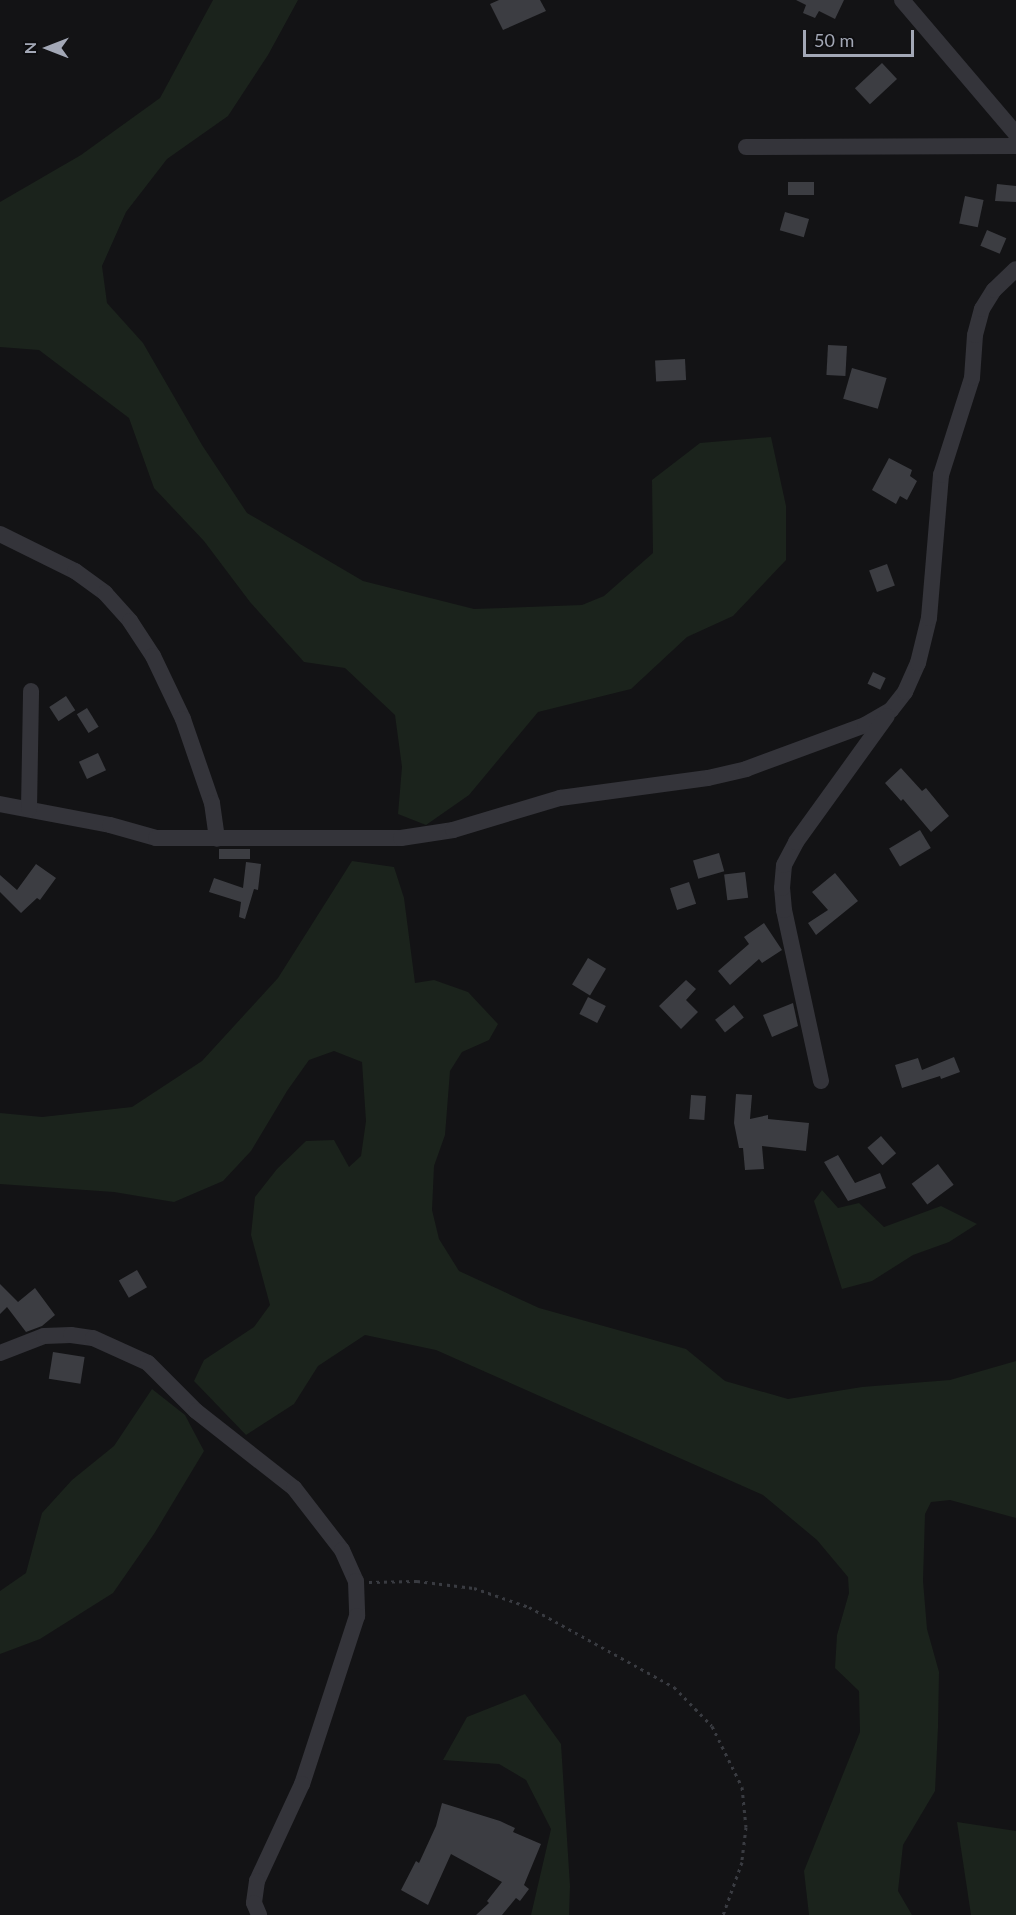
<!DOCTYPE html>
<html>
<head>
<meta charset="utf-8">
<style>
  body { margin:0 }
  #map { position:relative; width:1016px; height:1915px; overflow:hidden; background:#131315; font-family:Lato,sans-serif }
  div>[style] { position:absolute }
  .green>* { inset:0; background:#1b231c }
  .building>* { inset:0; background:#3c3d42; transform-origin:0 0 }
  .path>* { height:3px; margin-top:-1.5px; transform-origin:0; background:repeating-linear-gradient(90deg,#393b41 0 3px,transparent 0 7.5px) }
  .minor>* { height:16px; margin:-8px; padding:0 8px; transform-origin:8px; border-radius:8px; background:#34343a }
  span { translate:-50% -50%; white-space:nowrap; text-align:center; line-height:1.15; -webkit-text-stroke:4.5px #0e0e10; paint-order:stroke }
  .north { position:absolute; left:18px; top:18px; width:60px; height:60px; -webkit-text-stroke:4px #0e0e10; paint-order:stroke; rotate:270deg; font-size:16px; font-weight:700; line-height:24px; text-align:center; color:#a3a8b6 }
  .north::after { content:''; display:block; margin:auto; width:21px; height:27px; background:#a3a8b6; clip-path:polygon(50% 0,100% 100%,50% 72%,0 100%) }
  .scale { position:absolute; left:803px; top:30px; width:111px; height:27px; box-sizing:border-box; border:3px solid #a3a8b6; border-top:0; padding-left:8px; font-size:18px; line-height:21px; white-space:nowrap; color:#a3a8b6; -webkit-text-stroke:4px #0e0e10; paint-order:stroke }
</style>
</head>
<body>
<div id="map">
  <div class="green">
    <i style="clip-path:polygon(213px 0,298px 0,268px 55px,228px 116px,167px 159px,126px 212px,102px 266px,107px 303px,143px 343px,202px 445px,247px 513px,363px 581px,474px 609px,582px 605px,604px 596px,653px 553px,652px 480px,700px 443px,771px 437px,786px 506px,786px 560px,733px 616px,687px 637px,631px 689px,538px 712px,469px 795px,426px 825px,398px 814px,402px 767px,395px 715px,345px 668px,304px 662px,250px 602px,204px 541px,154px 488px,129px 418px,39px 350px,0 347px,0 202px,81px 155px,160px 98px)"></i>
    <i style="clip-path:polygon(352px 861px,394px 867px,404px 898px,415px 983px,434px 980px,468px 992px,498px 1024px,489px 1040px,462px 1052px,450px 1071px,445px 1135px,434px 1166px,432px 1210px,439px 1239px,459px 1271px,539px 1308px,686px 1349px,725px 1381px,788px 1399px,862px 1387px,950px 1380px,1016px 1361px,1016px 1518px,950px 1500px,931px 1502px,925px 1514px,923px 1581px,927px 1629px,939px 1672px,938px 1727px,935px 1791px,903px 1845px,898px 1891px,912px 1915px,809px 1915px,804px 1871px,860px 1732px,859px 1691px,835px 1668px,837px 1635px,849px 1593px,848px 1577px,817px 1540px,763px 1495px,436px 1350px,365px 1335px,318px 1366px,294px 1404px,246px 1435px,194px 1381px,204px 1360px,254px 1327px,270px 1305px,251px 1235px,255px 1197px,277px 1169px,306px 1141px,334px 1140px,349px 1167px,361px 1156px,366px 1121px,362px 1062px,334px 1051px,309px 1060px,287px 1091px,251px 1151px,223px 1181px,174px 1202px,114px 1192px,0 1184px,0 1113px,42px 1117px,132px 1107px,202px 1061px,278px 978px)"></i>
    <i style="clip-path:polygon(822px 1190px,838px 1208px,859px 1203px,884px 1227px,941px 1206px,977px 1224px,949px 1242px,913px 1255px,872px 1281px,842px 1289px,814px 1201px)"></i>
    <i style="clip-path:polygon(152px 1389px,185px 1415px,204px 1451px,154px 1534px,113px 1593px,40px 1639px,0 1654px,0 1591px,26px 1573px,42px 1513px,72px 1480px,114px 1446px)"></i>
    <i style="clip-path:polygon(525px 1694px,561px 1744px,570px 1886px,569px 1915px,531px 1915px,551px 1829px,526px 1780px,499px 1764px,443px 1760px,467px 1717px)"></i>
    <i style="clip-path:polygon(957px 1822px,1016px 1831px,1016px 1915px,971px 1915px)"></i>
  </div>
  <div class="building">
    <i style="clip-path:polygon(499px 0,540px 0,546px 11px,503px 30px,490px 4px)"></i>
    <i style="clip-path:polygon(796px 0,844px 0,835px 19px,819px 11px,815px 18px,803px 13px,806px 5px)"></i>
    <i style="left:882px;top:63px;width:22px;height:37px;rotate:47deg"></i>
    <i style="left:788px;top:182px;width:26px;height:13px"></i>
    <i style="clip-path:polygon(997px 184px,1016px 186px,1016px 202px,995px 201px)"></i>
    <i style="left:965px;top:196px;width:19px;height:28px;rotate:12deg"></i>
    <i style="left:785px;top:212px;width:25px;height:19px;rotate:16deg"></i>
    <i style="left:987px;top:230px;width:21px;height:17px;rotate:23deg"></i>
    <i style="left:828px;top:345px;width:19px;height:30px;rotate:3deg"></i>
    <i style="left:685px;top:359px;width:21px;height:30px;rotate:87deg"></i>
    <i style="left:852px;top:368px;width:36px;height:32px;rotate:16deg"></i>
    <i style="clip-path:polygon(889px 458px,912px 470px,910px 476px,917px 481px,907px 500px,900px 496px,896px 504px,872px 490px)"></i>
    <i style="left:887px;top:564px;width:23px;height:19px;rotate:70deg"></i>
    <i style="left:873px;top:672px;width:14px;height:13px;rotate:25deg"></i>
    <i style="left:66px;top:696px;width:17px;height:20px;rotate:57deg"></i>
    <i style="left:87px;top:708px;width:22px;height:12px;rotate:58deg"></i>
    <i style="left:98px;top:753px;width:19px;height:21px;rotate:65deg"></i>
    <i style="clip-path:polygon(901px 768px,922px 791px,926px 788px,949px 816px,931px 832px,903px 799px,901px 801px,885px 783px)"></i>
    <i style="left:920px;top:830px;width:21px;height:36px;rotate:59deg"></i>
    <i style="left:219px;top:849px;width:31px;height:10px"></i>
    <i style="left:719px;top:853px;width:19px;height:27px;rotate:74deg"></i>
    <i style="clip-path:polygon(246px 862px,261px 864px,258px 890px,254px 889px,245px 919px,239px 917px,241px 902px,209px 892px,214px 878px,243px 888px)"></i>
    <i style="clip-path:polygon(36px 864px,56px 878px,40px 900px,37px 898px,21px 913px,0 892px,0 875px,17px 890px)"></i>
    <i style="left:745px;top:872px;width:26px;height:21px;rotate:83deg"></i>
    <i style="clip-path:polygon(835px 873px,858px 901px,816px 935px,808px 923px,828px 910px,812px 892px)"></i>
    <i style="left:689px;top:882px;width:23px;height:20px;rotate:72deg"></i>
    <i style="clip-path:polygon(764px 923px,782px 950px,762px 963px,759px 959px,730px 985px,718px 971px,749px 944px,744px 937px)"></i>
    <i style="left:588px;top:958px;width:21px;height:31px;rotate:31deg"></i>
    <i style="clip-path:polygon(686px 980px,696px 989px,686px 1000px,698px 1012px,681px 1029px,659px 1006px)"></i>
    <i style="left:588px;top:997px;width:20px;height:19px;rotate:27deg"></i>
    <i style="clip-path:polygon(793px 1003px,798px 1026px,772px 1037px,763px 1015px)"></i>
    <i style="left:734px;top:1005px;width:16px;height:24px;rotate:52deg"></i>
    <i style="clip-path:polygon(954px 1057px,960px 1072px,941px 1079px,940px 1076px,902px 1088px,895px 1065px,918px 1058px,922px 1070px)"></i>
    <i style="clip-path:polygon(736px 1094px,752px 1095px,750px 1119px,768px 1115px,768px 1119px,809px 1123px,806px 1151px,762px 1146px,764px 1169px,745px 1170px,743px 1148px,739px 1148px,734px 1123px)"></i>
    <i style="left:691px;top:1095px;width:15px;height:24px;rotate:4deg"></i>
    <i style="left:881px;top:1136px;width:23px;height:18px;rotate:49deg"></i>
    <i style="clip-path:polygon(838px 1155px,855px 1183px,880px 1173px,886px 1188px,848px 1201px,824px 1162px)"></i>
    <i style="left:938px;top:1164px;width:26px;height:33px;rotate:53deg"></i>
    <i style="left:137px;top:1270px;width:20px;height:21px;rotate:60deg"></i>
    <i style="clip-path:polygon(0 1284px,18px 1302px,35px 1288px,55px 1315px,42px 1326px,26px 1332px,7px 1307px,0 1314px)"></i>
    <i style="left:53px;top:1352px;width:32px;height:27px;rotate:9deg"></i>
    <i style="clip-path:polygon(442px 1803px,500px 1821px,515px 1828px,513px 1832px,541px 1844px,524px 1885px,529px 1889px,520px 1901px,516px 1898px,502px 1915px,476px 1915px,489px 1903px,487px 1901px,502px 1882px,451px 1854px,428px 1905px,401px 1890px,416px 1861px,419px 1863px,436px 1826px)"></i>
  </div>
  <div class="path">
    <i style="left:369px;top:1582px;width:48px;rotate:-1.2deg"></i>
    <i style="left:417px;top:1581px;width:57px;rotate:7deg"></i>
    <i style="left:474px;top:1588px;width:58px;rotate:19.1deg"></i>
    <i style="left:529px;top:1607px;width:166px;rotate:28.9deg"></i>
    <i style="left:674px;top:1687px;width:54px;rotate:45.7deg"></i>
    <i style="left:712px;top:1726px;width:68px;rotate:63.8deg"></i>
    <i style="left:742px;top:1787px;width:40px;rotate:84.3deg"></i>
    <i style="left:746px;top:1827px;width:35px;rotate:97deg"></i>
    <i style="left:742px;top:1862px;width:56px;rotate:109.7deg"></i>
  </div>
  <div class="minor">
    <i style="left:902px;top:0;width:176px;rotate:49.6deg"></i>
    <i style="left:746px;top:147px;width:270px;rotate:-0.2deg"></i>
    <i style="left:0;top:534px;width:84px;rotate:26.3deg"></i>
    <i style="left:75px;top:571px;width:37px;rotate:36deg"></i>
    <i style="left:105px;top:593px;width:38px;rotate:48deg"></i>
    <i style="left:130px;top:621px;width:42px;rotate:56.7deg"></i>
    <i style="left:153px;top:656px;width:70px;rotate:64.5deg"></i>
    <i style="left:183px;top:719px;width:89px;rotate:71deg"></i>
    <i style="left:212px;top:803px;width:36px;rotate:82deg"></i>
    <i style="left:0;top:804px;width:112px;rotate:10.8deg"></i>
    <i style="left:110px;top:825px;width:48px;rotate:15.8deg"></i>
    <i style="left:156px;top:838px;width:245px"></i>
    <i style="left:401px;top:838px;width:53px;rotate:-8.7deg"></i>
    <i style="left:453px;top:830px;width:112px;rotate:-16.7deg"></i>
    <i style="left:560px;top:798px;width:149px;rotate:-7.7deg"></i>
    <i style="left:708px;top:778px;width:39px;rotate:-13deg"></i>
    <i style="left:746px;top:769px;width:127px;rotate:-20.3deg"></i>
    <i style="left:865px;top:725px;width:30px;rotate:-30deg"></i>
    <i style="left:891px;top:710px;width:23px;rotate:-52deg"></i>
    <i style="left:905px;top:692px;width:32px;rotate:-66deg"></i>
    <i style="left:918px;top:663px;width:46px;rotate:-76.3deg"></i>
    <i style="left:929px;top:618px;width:144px;rotate:-85.2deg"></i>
    <i style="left:941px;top:475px;width:102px;rotate:-72.3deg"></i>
    <i style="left:972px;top:378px;width:43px;rotate:-86deg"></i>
    <i style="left:975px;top:335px;width:27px;rotate:-75deg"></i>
    <i style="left:982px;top:309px;width:22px;rotate:-58deg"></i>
    <i style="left:994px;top:290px;width:30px;rotate:-44deg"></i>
    <i style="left:29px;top:809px;width:118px;rotate:-89deg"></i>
    <i style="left:821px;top:1081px;width:175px;rotate:-102.2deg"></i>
    <i style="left:784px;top:910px;width:22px;rotate:-95deg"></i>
    <i style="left:782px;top:888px;width:23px;rotate:-85deg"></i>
    <i style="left:784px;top:865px;width:26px;rotate:-62deg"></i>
    <i style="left:796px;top:842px;width:155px;rotate:-54.2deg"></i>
    <i style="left:0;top:1353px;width:47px;rotate:-21.1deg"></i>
    <i style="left:44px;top:1336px;width:27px;rotate:-2deg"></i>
    <i style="left:71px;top:1335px;width:22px;rotate:8deg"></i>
    <i style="left:93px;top:1338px;width:60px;rotate:24.4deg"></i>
    <i style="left:148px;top:1363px;width:68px;rotate:45deg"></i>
    <i style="left:196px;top:1411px;width:125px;rotate:38.2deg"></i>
    <i style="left:294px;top:1488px;width:78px;rotate:52.3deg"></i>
    <i style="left:342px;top:1550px;width:34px;rotate:66deg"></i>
    <i style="left:356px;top:1581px;width:35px;rotate:88deg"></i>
    <i style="left:357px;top:1616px;width:177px;rotate:108.1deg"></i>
    <i style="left:302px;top:1784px;width:107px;rotate:114.9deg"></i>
    <i style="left:257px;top:1881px;width:22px;rotate:98deg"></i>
    <i style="left:254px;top:1903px;width:13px;rotate:67deg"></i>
  </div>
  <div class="north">N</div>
  <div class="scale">50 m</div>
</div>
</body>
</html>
